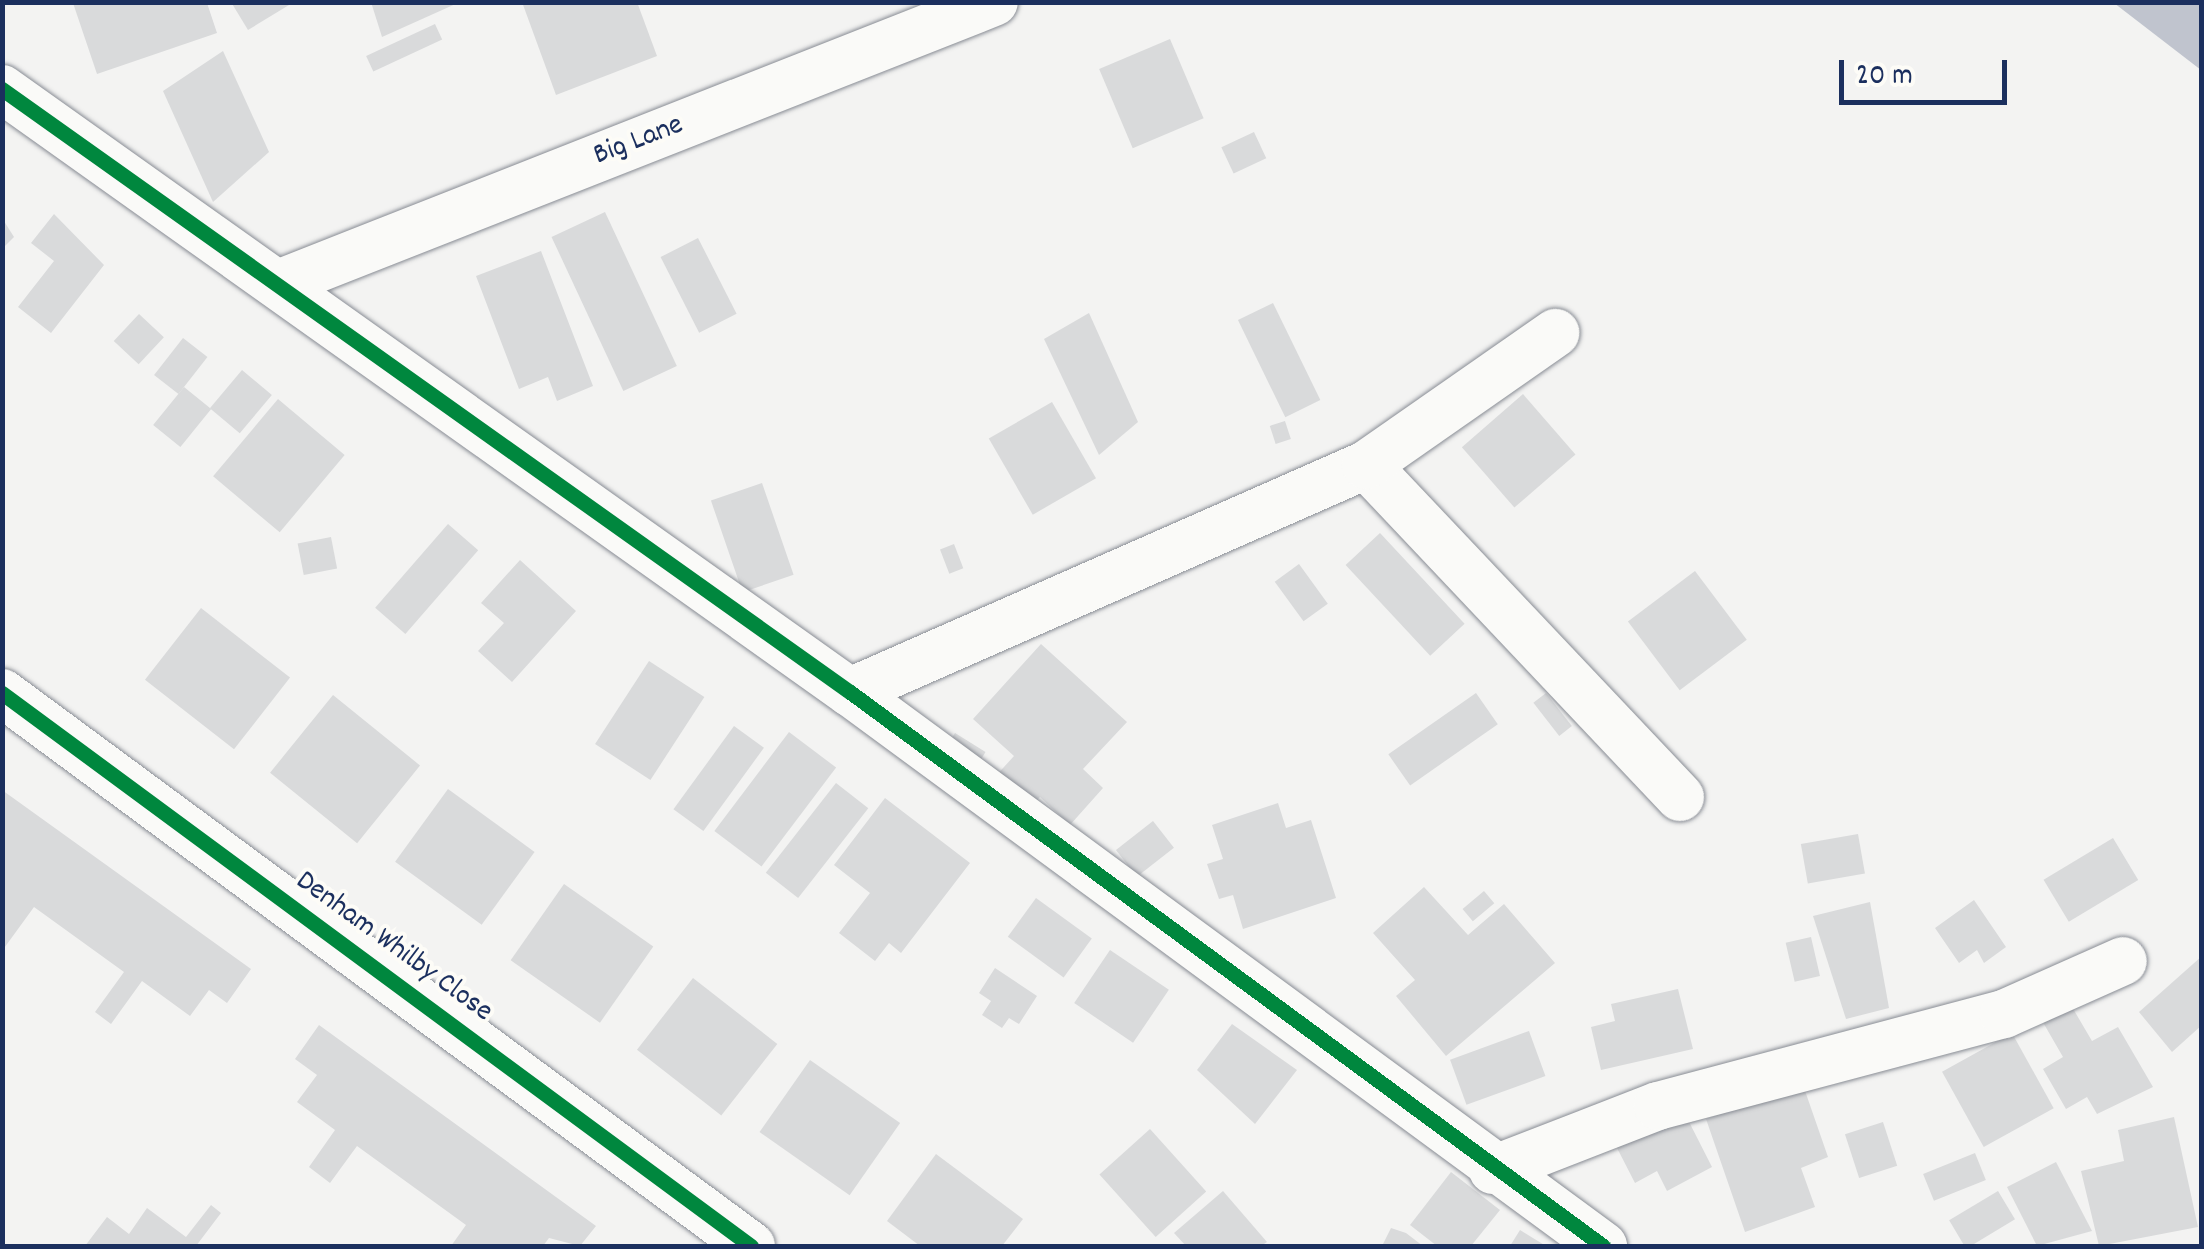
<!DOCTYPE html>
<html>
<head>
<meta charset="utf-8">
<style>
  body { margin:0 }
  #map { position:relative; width:2204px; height:1249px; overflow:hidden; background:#f3f3f2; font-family:Dekko,sans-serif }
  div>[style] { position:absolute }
  .water>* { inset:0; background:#c0c4ce }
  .building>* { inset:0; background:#d9dadb; transform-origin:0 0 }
  .roads { filter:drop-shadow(0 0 2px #888c94) drop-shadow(0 0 2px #888c94) }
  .minor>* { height:48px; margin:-24px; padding:0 24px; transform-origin:24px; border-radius:24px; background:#fafaf8 }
  .cycleway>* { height:15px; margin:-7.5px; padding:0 7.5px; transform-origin:7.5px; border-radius:7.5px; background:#00873e }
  span { translate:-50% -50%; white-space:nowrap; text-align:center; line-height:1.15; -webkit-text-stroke:8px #fdfcf7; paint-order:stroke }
  .street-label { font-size:30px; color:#1b2f5e }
  .frame { position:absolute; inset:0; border:5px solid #1b2f5e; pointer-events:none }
  .scale { position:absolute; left:1839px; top:60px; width:168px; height:45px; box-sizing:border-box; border:5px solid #1b2f5e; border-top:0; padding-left:12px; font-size:30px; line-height:35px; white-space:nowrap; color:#1b2f5e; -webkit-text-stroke:8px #fdfcf7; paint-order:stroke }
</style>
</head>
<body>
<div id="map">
  <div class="water">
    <i style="clip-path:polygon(2114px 3px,2201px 3px,2201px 70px)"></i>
  </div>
  <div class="building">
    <i style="clip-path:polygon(231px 2px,294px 2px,248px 30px)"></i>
    <i style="clip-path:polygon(371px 2px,460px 2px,382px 37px)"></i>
    <i style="clip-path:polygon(522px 2px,637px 2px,657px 56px,556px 95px)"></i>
    <i style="clip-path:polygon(73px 3px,207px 3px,217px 33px,97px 74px)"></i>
    <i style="left:435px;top:24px;width:17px;height:76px;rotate:65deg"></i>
    <i style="left:1170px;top:39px;width:86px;height:77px;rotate:67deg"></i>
    <i style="clip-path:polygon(223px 51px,269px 152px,213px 202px,163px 91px)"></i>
    <i style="left:1254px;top:132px;width:29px;height:36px;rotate:65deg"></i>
    <i style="left:605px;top:212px;width:170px;height:59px;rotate:65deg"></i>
    <i style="clip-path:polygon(54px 214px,104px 265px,51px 333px,18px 307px,54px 261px,31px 243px)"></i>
    <i style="clip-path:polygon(2px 218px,14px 237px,2px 249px)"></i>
    <i style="left:698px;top:238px;width:85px;height:42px;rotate:63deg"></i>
    <i style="clip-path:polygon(541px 251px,593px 386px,557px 401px,548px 377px,519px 389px,476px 276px)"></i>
    <i style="left:1273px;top:303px;width:108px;height:39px;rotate:64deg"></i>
    <i style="clip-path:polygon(1089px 313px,1138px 422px,1099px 455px,1044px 339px)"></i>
    <i style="left:139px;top:314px;width:34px;height:37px;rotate:43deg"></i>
    <i style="left:183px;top:338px;width:31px;height:47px;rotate:38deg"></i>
    <i style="left:242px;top:370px;width:39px;height:50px;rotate:40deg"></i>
    <i style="left:184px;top:387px;width:35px;height:49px;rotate:39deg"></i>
    <i style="left:1523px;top:394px;width:80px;height:81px;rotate:49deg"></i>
    <i style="left:278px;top:399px;width:87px;height:101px;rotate:40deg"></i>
    <i style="left:1052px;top:402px;width:88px;height:73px;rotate:60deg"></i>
    <i style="left:1285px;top:421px;width:19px;height:16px;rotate:72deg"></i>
    <i style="left:762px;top:483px;width:97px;height:54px;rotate:71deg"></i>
    <i style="left:448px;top:524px;width:40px;height:111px;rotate:41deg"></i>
    <i style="left:1380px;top:533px;width:124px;height:47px;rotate:47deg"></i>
    <i style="left:331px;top:537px;width:32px;height:34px;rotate:79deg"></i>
    <i style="left:954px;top:544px;width:26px;height:15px;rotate:69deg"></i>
    <i style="clip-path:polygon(520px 560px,576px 611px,512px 682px,478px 651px,504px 623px,481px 603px)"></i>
    <i style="left:1299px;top:564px;width:49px;height:30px;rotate:54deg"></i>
    <i style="left:1695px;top:571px;width:86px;height:84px;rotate:53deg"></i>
    <i style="left:201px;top:608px;width:113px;height:91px;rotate:38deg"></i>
    <i style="clip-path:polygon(1041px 644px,1127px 722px,1083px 769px,1103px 788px,1070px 825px,1040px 797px,1027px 811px,993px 779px,1014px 756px,973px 719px)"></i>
    <i style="left:649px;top:661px;width:66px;height:99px;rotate:33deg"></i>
    <i style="left:1476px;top:693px;width:38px;height:107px;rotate:55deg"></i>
    <i style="left:1546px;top:693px;width:42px;height:16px;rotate:52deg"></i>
    <i style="left:333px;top:695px;width:112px;height:100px;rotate:39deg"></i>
    <i style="left:734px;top:726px;width:37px;height:103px;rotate:36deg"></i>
    <i style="left:789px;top:732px;width:59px;height:124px;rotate:37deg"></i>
    <i style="left:955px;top:733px;width:36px;height:18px;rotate:32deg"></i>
    <i style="left:836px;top:783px;width:41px;height:114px;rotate:38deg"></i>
    <i style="left:448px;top:789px;width:107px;height:90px;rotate:36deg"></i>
    <i style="clip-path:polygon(2px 790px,251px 969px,227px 1003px,209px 990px,190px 1016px,142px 981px,111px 1024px,95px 1012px,124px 972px,34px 907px,2px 951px)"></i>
    <i style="clip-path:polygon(885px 798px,970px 863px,901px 953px,889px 943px,875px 961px,839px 933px,870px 893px,834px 865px)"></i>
    <i style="clip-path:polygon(1278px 803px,1286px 828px,1311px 820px,1336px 898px,1243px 929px,1233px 895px,1219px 899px,1207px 864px,1223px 859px,1212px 825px)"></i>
    <i style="left:1153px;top:821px;width:34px;height:47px;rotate:52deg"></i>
    <i style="left:1858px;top:834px;width:40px;height:58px;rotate:80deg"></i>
    <i style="left:2113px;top:838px;width:49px;height:81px;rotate:59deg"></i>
    <i style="left:564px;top:884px;width:109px;height:93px;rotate:35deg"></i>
    <i style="clip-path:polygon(1424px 887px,1468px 935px,1504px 904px,1555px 963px,1446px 1056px,1396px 996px,1415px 980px,1373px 933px)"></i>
    <i style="left:1484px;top:891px;width:16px;height:28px;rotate:50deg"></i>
    <i style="left:1036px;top:898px;width:69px;height:48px;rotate:36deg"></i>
    <i style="clip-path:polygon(1974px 900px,2006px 947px,1984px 963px,1977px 950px,1959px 963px,1935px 928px)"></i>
    <i style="clip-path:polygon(1870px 902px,1889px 1008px,1846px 1019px,1813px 916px)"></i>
    <i style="left:1811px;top:937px;width:40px;height:26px;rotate:77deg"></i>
    <i style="left:1110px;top:950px;width:71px;height:64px;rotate:34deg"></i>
    <i style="clip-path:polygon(2202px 956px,2202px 1025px,2172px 1052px,2139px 1012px)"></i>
    <i style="clip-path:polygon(995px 968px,1037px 996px,1019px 1024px,1009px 1018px,1002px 1028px,982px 1015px,991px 1001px,979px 993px)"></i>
    <i style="left:693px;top:978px;width:107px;height:91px;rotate:38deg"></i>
    <i style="clip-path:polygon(1678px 989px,1693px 1049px,1601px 1070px,1591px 1027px,1615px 1021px,1611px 1004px)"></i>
    <i style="clip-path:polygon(2065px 995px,2092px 1041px,2118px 1027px,2153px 1087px,2097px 1114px,2087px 1097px,2066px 1109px,2043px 1069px,2063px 1057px,2037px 1012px)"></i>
    <i style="clip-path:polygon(1232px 1024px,1297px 1070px,1255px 1124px,1197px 1070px)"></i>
    <i style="clip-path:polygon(319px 1025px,596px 1226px,580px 1246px,549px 1238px,543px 1246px,451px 1246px,466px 1225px,357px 1146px,330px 1183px,309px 1167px,335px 1130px,297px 1102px,317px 1075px,295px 1059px)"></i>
    <i style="left:1529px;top:1031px;width:48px;height:84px;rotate:70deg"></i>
    <i style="left:2012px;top:1033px;width:86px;height:80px;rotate:61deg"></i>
    <i style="left:810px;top:1060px;width:110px;height:88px;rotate:35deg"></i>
    <i style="clip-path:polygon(1803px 1085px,1828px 1157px,1801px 1168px,1815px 1207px,1745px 1232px,1706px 1119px)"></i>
    <i style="clip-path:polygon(1683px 1110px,1712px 1167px,1667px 1191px,1657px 1171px,1635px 1183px,1616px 1146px)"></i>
    <i style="clip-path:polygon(2174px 1117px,2198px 1227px,2099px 1246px,2081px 1171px,2124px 1161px,2118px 1130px)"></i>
    <i style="left:1883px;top:1122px;width:46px;height:40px;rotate:72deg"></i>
    <i style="left:1150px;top:1129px;width:84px;height:68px;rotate:48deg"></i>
    <i style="left:1975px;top:1153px;width:29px;height:56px;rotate:68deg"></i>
    <i style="clip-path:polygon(936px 1154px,1023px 1219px,1002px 1246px,920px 1246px,887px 1221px)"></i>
    <i style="clip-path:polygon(2056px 1162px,2092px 1231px,2037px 1246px,2007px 1187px)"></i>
    <i style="clip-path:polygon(1451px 1172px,1500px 1210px,1471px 1246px,1437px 1246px,1410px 1225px)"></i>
    <i style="clip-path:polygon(1223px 1191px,1267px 1242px,1261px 1246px,1186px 1246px,1174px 1233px)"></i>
    <i style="left:1998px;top:1191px;width:33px;height:57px;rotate:59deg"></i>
    <i style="clip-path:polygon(211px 1205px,221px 1213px,196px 1246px,85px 1246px,107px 1217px,129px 1234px,147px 1208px,186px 1237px)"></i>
    <i style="clip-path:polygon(1391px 1228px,1406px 1233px,1423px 1246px,1382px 1246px)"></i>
    <i style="clip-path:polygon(1520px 1230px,1546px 1246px,1510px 1246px)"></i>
  </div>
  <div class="roads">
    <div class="minor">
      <i style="left:2px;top:89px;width:1041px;rotate:35.42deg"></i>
      <i style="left:850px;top:692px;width:935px;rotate:36.34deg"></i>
      <i style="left:283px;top:282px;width:764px;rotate:-21.5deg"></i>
      <i style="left:1366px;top:465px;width:457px;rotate:46.6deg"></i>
      <i style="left:850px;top:692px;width:564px;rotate:-23.75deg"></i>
      <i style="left:1366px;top:465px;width:231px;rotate:-34.9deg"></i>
      <i style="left:2px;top:693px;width:931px;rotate:36.44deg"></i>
      <i style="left:1493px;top:1170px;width:177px;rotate:-21.2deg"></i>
      <i style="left:1658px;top:1106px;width:358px;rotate:-14.9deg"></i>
      <i style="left:2004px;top:1014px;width:130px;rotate:-24deg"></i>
    </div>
  </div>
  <div class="cycleway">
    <i style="left:2px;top:89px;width:1041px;rotate:35.42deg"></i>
    <i style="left:850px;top:692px;width:935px;rotate:36.34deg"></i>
    <i style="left:2px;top:693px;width:931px;rotate:36.44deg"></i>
  </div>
  <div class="street-label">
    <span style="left:639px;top:142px;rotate:-21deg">Big Lane</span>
    <span style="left:393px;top:948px;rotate:36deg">Denham Whilby Close</span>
  </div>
  <div class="frame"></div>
  <div class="scale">20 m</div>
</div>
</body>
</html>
